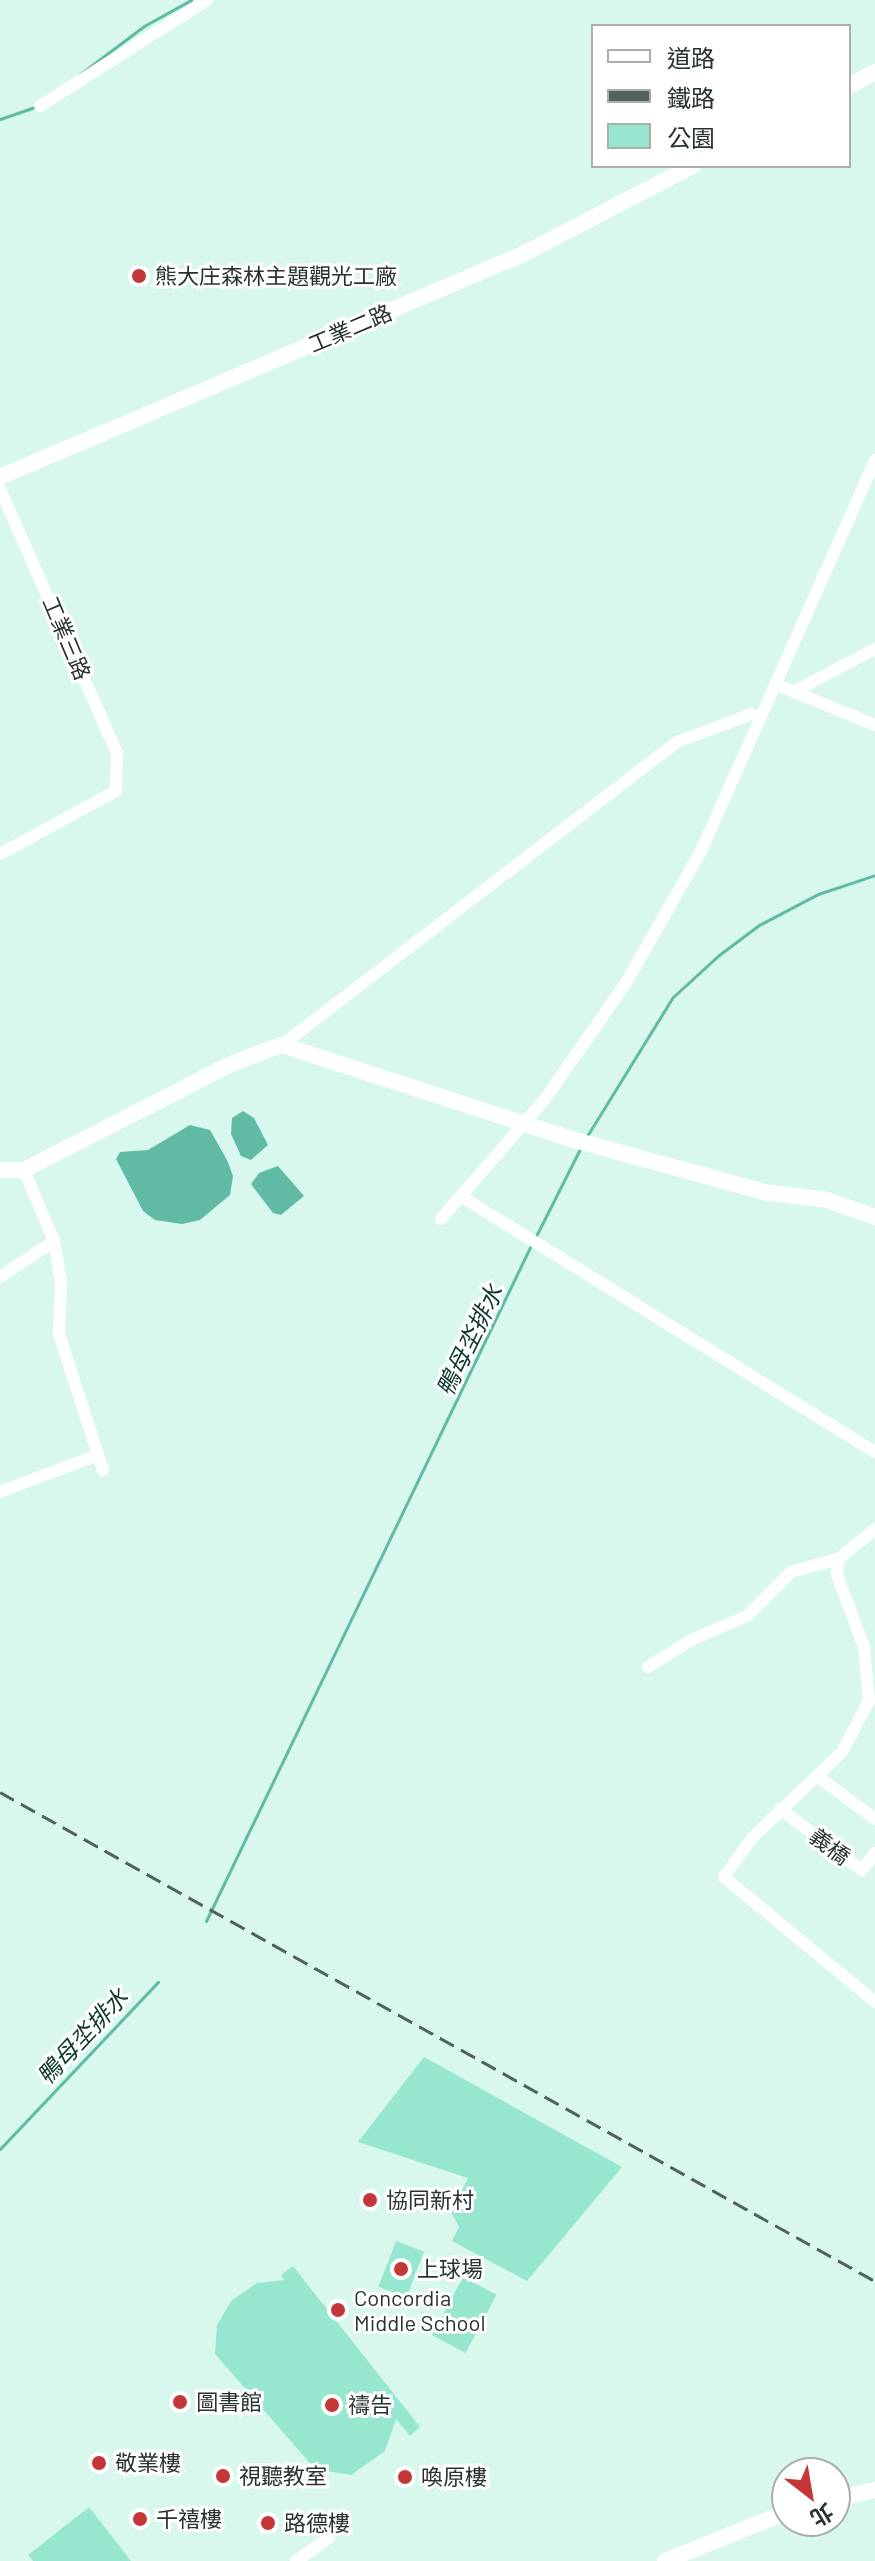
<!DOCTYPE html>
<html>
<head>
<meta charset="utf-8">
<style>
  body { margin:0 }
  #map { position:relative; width:875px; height:2561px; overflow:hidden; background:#d8f8ee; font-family:Barlow,"Noto Sans TC",sans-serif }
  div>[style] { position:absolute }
  .green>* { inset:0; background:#97e6d0; transform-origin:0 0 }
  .water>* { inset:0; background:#61baa3 }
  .stream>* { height:3px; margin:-1.5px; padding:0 1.5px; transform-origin:1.5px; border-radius:1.5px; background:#61baa3 }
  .street>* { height:12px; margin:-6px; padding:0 6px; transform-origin:6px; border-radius:6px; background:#fff }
  .secondary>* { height:16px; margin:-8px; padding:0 8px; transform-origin:8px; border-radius:8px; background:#fff }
  .rail>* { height:3px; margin-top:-1.5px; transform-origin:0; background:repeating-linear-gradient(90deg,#51615d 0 16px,transparent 0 24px) }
  .dots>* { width:22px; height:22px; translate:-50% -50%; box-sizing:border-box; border:4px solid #fff; border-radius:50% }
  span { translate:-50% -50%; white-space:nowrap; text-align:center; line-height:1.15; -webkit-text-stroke:6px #fff; paint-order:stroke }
  .poi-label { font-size:22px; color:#273330 }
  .left { translate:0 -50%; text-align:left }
  .street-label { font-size:22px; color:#273330 }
  .water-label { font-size:24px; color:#0d372d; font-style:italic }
  .legend { position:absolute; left:591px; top:24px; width:260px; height:144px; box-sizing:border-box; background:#fff; border:2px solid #a9adac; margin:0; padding:10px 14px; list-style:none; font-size:24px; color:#273330 }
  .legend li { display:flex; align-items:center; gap:16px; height:40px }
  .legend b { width:40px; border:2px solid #a9adac }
  .north { position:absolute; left:771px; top:2457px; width:80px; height:80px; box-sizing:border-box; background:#fff; border:2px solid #a9adac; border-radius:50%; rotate:149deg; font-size:22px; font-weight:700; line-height:32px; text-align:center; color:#273330 }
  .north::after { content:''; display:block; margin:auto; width:28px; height:36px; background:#c53638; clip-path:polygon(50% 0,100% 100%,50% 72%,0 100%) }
</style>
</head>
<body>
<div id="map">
  <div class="green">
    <i style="clip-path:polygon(424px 2057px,622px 2167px,527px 2281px,452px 2241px,459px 2227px,451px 2212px,468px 2178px,358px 2142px)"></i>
    <i style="left:396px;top:2241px;width:30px;height:49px;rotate:21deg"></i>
    <i style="clip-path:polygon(293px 2266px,420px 2427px,410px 2436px,396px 2419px,385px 2451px,351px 2475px,315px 2469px,215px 2354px,217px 2325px,231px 2301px,257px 2283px,284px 2280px,281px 2275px)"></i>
    <i style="left:463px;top:2277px;width:38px;height:66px;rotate:28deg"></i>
    <i style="clip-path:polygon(89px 2507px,131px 2561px,33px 2561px,28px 2555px)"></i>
  </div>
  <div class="water">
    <i style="clip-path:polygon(243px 1111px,254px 1118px,268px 1145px,251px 1160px,241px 1156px,231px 1134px,232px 1118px)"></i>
    <i style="clip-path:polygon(190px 1125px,210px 1130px,227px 1160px,233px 1176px,230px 1195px,200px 1220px,182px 1224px,155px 1220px,143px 1211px,116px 1159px,120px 1152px,148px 1150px)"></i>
    <i style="clip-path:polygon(278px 1166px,304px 1196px,281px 1215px,273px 1213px,251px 1184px,259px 1173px)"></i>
  </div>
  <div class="stream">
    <i style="left:79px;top:75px;width:81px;rotate:-37deg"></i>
    <i style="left:144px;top:26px;width:54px;rotate:-29deg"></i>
    <i style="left:0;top:119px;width:40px;rotate:-18.9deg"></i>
    <i style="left:587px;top:1136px;width:163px;rotate:-58.3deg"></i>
    <i style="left:673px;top:997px;width:62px;rotate:-42.4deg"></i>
    <i style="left:719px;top:955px;width:50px;rotate:-36.9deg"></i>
    <i style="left:759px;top:925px;width:67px;rotate:-27.7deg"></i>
    <i style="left:818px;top:894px;width:60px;rotate:-18.4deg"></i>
    <i style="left:536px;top:1236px;width:100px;rotate:-63.2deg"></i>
    <i style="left:206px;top:1921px;width:752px;rotate:-64.32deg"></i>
    <i style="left:0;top:2149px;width:230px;rotate:-46.6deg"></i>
  </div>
  <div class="street">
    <i style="left:40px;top:106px;width:198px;rotate:-32.4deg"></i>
    <i style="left:0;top:489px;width:289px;rotate:66.1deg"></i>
    <i style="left:117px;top:753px;width:38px;rotate:92deg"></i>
    <i style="left:116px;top:791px;width:132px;rotate:151.5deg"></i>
    <i style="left:775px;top:684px;width:108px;rotate:22.3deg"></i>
    <i style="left:793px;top:692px;width:93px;rotate:-27.7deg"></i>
    <i style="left:282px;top:1045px;width:498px;rotate:-37.5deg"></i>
    <i style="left:677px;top:742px;width:80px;rotate:-20.5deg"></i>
    <i style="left:462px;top:1197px;width:485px;rotate:31.7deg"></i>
    <i style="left:441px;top:1219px;width:159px;rotate:-49.1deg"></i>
    <i style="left:545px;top:1099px;width:141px;rotate:-55.1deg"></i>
    <i style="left:626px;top:983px;width:154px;rotate:-60.4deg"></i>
    <i style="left:702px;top:849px;width:426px;rotate:-66deg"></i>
    <i style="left:54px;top:1241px;width:41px;rotate:80.1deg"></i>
    <i style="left:61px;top:1281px;width:53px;rotate:92.2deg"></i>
    <i style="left:59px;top:1334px;width:143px;rotate:72.1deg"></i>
    <i style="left:0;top:1277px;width:65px;rotate:-33.7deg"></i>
    <i style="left:54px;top:1241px;width:77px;rotate:-112.9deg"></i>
    <i style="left:0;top:1492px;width:105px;rotate:-20.7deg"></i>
    <i style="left:838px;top:1559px;width:16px;rotate:94deg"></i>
    <i style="left:837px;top:1575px;width:77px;rotate:69.4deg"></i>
    <i style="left:864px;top:1647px;width:54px;rotate:84.7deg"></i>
    <i style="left:869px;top:1701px;width:58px;rotate:117.9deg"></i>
    <i style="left:842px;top:1752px;width:124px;rotate:136.3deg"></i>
    <i style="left:752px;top:1838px;width:48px;rotate:125.7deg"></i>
    <i style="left:724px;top:1877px;width:196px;rotate:39.6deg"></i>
    <i style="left:648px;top:1667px;width:51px;rotate:-32.1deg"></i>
    <i style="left:691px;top:1640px;width:61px;rotate:-23.2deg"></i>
    <i style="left:747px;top:1616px;width:62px;rotate:-45deg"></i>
    <i style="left:791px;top:1572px;width:49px;rotate:-15.5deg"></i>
    <i style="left:838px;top:1559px;width:48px;rotate:-39deg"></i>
    <i style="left:817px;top:1776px;width:72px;rotate:36.6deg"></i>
    <i style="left:780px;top:1809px;width:102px;rotate:36.6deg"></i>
    <i style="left:862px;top:1870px;width:21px;rotate:-53deg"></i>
    <i style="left:296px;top:2561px;width:40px;rotate:-34.9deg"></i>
    <i style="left:329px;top:2538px;width:23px;rotate:-130deg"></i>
  </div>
  <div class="secondary">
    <i style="left:849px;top:86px;width:30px;rotate:-28deg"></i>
    <i style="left:0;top:477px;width:566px;rotate:-23.08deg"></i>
    <i style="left:521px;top:255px;width:194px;rotate:-27.4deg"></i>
    <i style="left:0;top:1170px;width:24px"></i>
    <i style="left:24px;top:1170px;width:235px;rotate:-27.1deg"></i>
    <i style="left:233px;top:1063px;width:52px;rotate:-20.2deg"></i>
    <i style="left:282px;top:1045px;width:311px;rotate:18deg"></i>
    <i style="left:578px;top:1141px;width:193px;rotate:15.3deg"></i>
    <i style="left:764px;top:1192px;width:64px;rotate:7.2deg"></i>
    <i style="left:827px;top:1200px;width:51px;rotate:19.5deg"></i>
    <i style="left:835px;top:2499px;width:41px;rotate:-12.7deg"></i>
    <i style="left:665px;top:2561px;width:131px;rotate:-21.9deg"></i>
  </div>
  <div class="rail">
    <i style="left:0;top:1792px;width:1002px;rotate:29.2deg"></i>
  </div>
  <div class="dots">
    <i style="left:139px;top:276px;background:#c53638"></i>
    <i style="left:370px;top:2200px;background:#c53638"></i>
    <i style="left:401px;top:2269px;background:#c53638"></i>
    <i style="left:338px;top:2310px;background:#c53638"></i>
    <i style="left:180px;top:2402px;background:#c53638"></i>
    <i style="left:332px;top:2405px;background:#c53638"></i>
    <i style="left:99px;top:2463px;background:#c53638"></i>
    <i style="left:223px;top:2476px;background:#c53638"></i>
    <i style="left:405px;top:2477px;background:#c53638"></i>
    <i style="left:140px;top:2519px;background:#c53638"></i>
    <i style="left:268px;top:2523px;background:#c53638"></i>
  </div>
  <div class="poi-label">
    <span class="left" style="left:155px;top:276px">熊大庄森林主題觀光工廠</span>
    <span class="left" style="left:386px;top:2200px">協同新村</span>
    <span class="left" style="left:417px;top:2269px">上球場</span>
    <span class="left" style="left:354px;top:2310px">Concordia<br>Middle School</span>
    <span class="left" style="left:196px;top:2402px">圖書館</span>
    <span class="left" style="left:348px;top:2405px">禱告</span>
    <span class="left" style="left:115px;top:2463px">敬業樓</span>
    <span class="left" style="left:239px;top:2476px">視聽教室</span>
    <span class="left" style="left:421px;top:2477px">喚原樓</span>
    <span class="left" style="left:156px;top:2519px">千禧樓</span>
    <span class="left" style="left:284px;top:2523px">路德樓</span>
  </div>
  <div class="street-label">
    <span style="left:350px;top:328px;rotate:-23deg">工業二路</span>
    <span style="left:67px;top:638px;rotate:67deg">工業三路</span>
    <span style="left:830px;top:1846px;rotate:37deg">義橋</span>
  </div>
  <div class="water-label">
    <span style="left:469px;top:1340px;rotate:-64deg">鴨母坔排水</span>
    <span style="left:82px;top:2036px;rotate:-47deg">鴨母坔排水</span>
  </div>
  <ul class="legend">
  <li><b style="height:10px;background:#fff"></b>道路</li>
  <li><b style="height:10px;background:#51615d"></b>鐵路</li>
  <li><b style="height:22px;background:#97e6d0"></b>公園</li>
  </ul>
  <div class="north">北</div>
</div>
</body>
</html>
